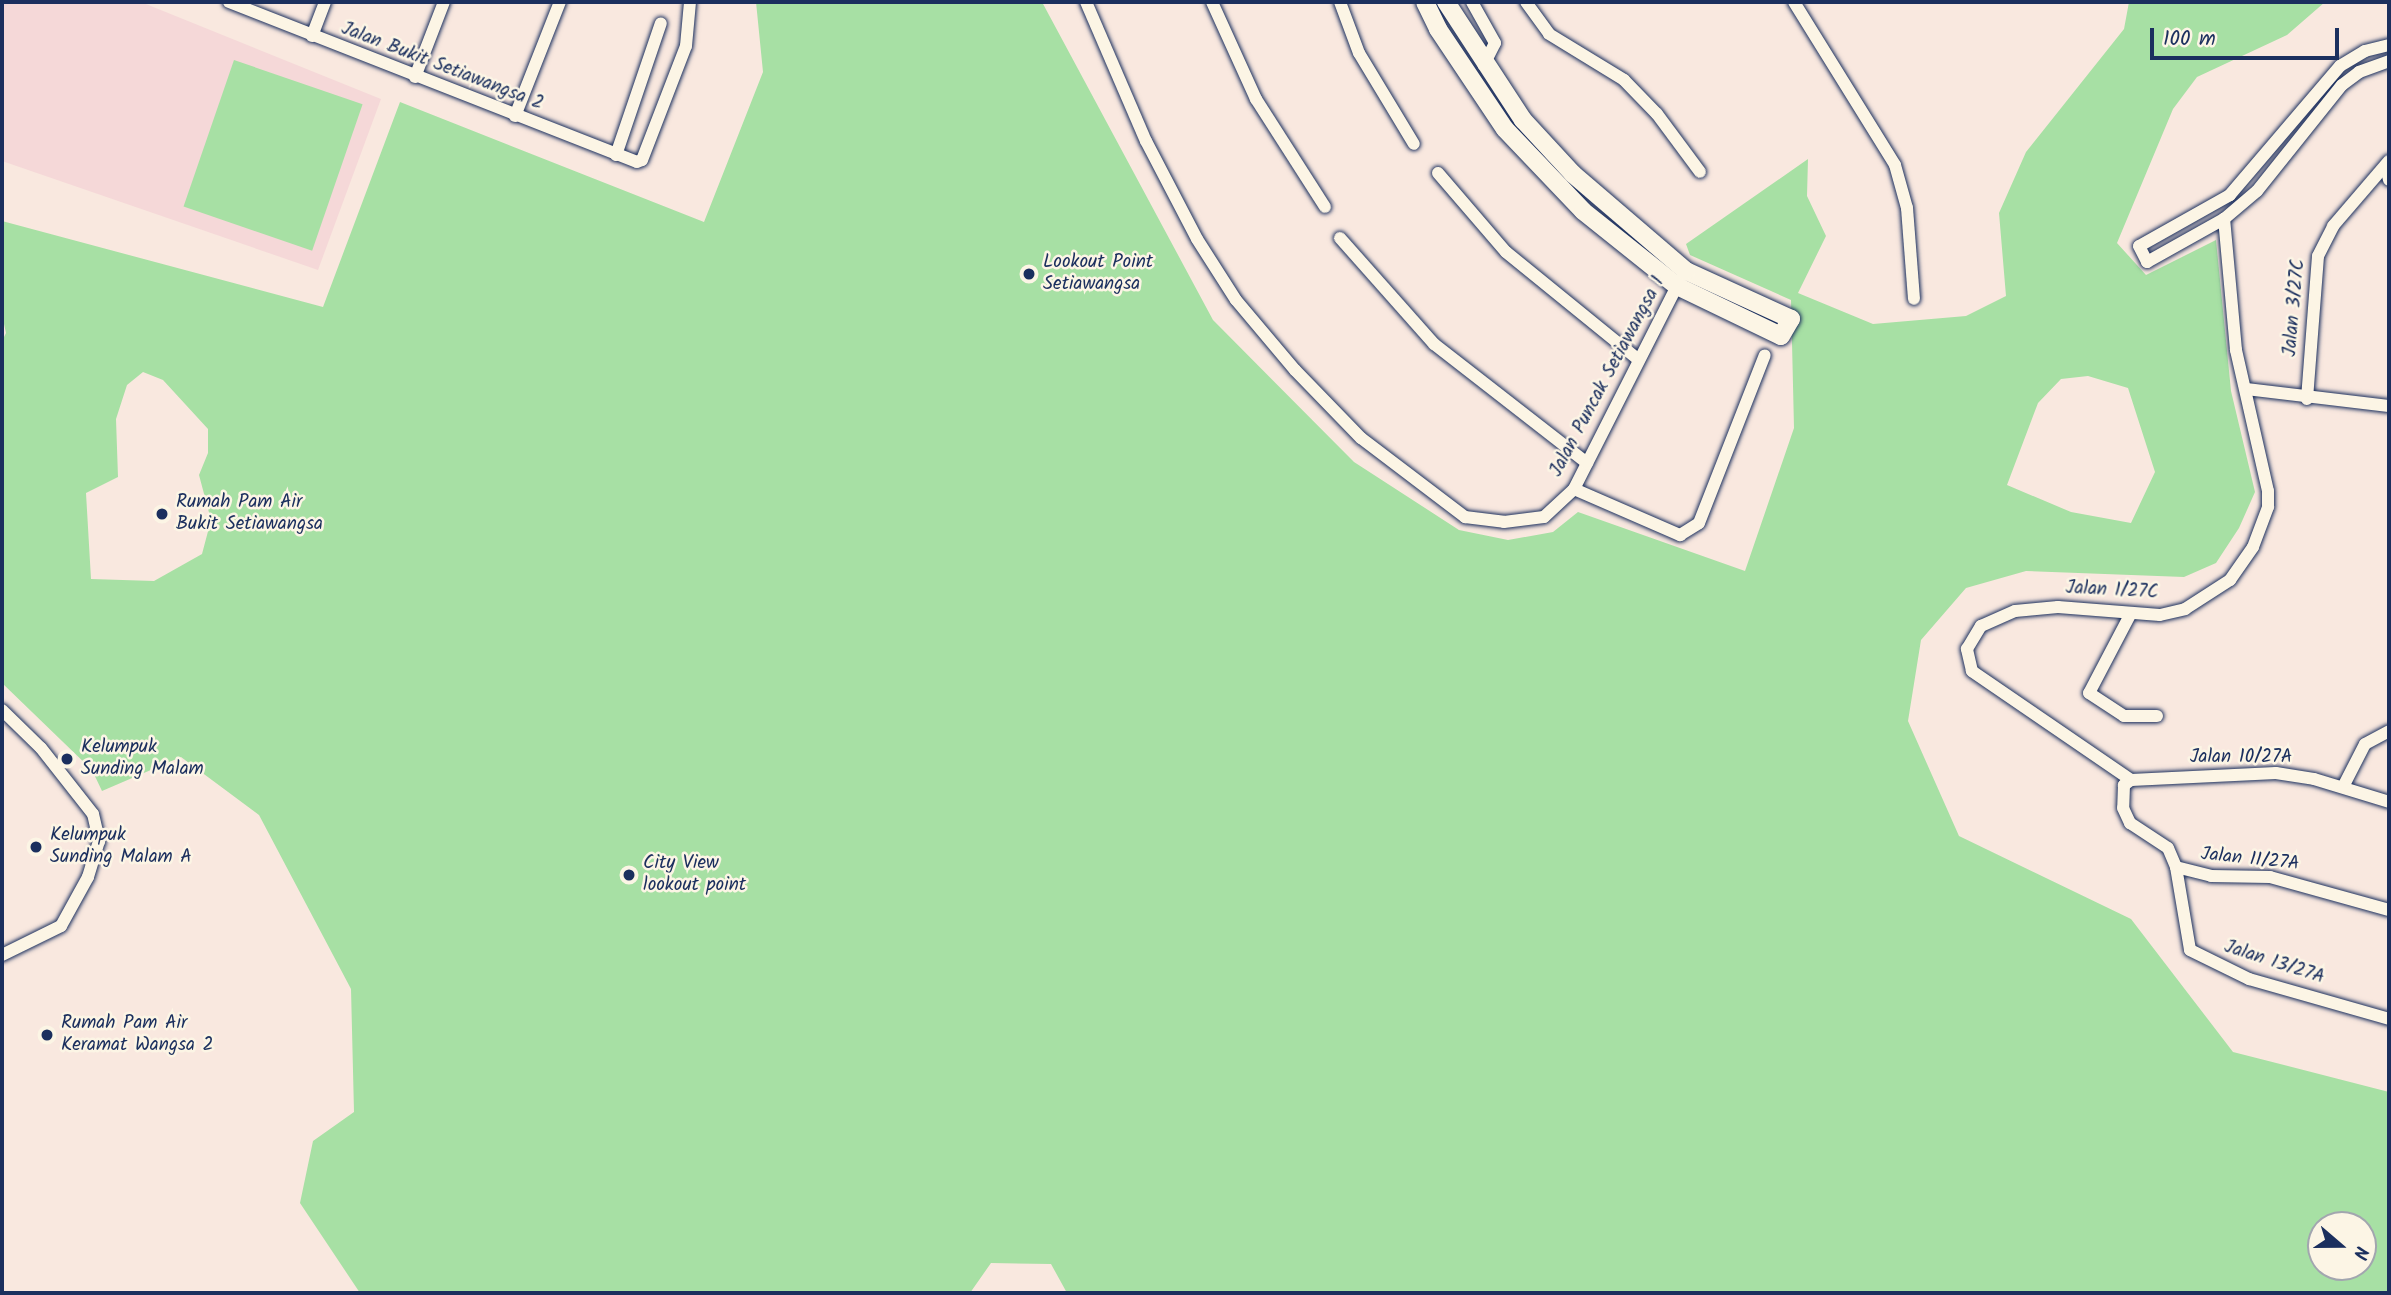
<!DOCTYPE html>
<html>
<head>
<meta charset="utf-8">
<style>
  body { margin:0 }
  #map { position:relative; width:2391px; height:1295px; overflow:hidden; background:#f9e8df; font-family:Kalam,sans-serif }
  div>[style] { position:absolute }
  .built>* { inset:0; background:#f5d8d8 }
  .green>* { inset:0; background:#a7e0a4; transform-origin:0 0 }
  .roads { filter:drop-shadow(0 0 2px #1b2f5e) drop-shadow(0 0 2px #1b2f5e) }
  .street>* { height:12px; margin:-6px; padding:0 6px; transform-origin:6px; border-radius:6px; background:#fcf5e5 }
  .secondary>* { height:18px; margin:-9px; padding:0 9px; transform-origin:9px; border-radius:9px; background:#fcf5e5 }
  .dots>* { width:19px; height:19px; translate:-50% -50%; box-sizing:border-box; border:4px solid #fcf5e5; border-radius:50% }
  span { translate:-50% -50%; white-space:nowrap; text-align:center; line-height:1.15; -webkit-text-stroke:5px #fcf5e5; paint-order:stroke }
  .street-label { font-size:19px; color:#1b2f5e }
  .poi-label { font-size:19px; color:#1b2f5e }
  .left { translate:0 -50%; text-align:left }
  .frame { position:absolute; inset:0; border:4px solid #1b2f5e; pointer-events:none }
  .north { position:absolute; left:2307px; top:1211px; width:70px; height:70px; box-sizing:border-box; background:#fcf5e5; border:2px solid #a2a6af; border-radius:50%; rotate:110deg; font-size:19px; font-weight:700; line-height:28px; text-align:center; color:#1b2f5e }
  .north::after { content:''; display:block; margin:auto; width:24px; height:32px; background:#1b2f5e; clip-path:polygon(50% 0,100% 100%,50% 72%,0 100%) }
  .scale { position:absolute; left:2150px; top:28px; width:189px; height:32px; box-sizing:border-box; border:4px solid #1b2f5e; border-top:0; padding-left:9px; font-size:21px; line-height:24px; white-space:nowrap; color:#1b2f5e; -webkit-text-stroke:5px #fcf5e5; paint-order:stroke }
</style>
</head>
<body>
<div id="map">
  <div class="built">
    <i style="clip-path:polygon(2px 2px,141px 2px,381px 99px,318px 270px,2px 161px)"></i>
  </div>
  <div class="green">
    <i style="clip-path:polygon(evenodd,756px 2px,1042px 2px,1213px 320px,1354px 462px,1459px 530px,1508px 540px,1553px 532px,1578px 512px,1745px 571px,1794px 428px,1791px 300px,1690px 255px,1686px 244px,1808px 159px,1807px 196px,1826px 236px,1798px 293px,1873px 324px,1966px 316px,2006px 296px,1999px 213px,2026px 152px,2124px 29px,2129px 2px,2325px 2px,2287px 35px,2197px 77px,2173px 109px,2117px 243px,2146px 275px,2216px 240px,2231px 391px,2255px 492px,2239px 528px,2216px 563px,2184px 577px,2026px 571px,1966px 588px,1921px 640px,1908px 721px,1959px 836px,2131px 919px,2233px 1052px,2389px 1092px,2389px 1293px,1067px 1293px,1051px 1264px,991px 1263px,970px 1293px,360px 1293px,300px 1203px,313px 1141px,354px 1112px,351px 989px,259px 815px,181px 757px,102px 791px,92px 770px,2px 683px,2px 341px,6px 333px,2px 315px,2px 221px,323px 307px,400px 102px,704px 222px,763px 72px,756px 2px,143px 372px,163px 380px,208px 429px,208px 453px,199px 475px,211px 520px,202px 554px,154px 581px,91px 579px,86px 493px,118px 477px,116px 419px,127px 385px,143px 372px,756px 2px,2088px 376px,2128px 388px,2155px 472px,2131px 523px,2071px 512px,2007px 485px,2038px 403px,2061px 379px,2088px 376px,756px 2px,2321px 1225px,2363px 1225px,2363px 1267px,2321px 1267px,2321px 1225px)"></i>
    <i style="left:234px;top:60px;width:136px;height:155px;rotate:19deg"></i>
  </div>
  <div class="roads">
    <div class="street">
      <i style="left:229px;top:2px;width:438px;rotate:21.4deg"></i>
      <i style="left:637px;top:162px;width:5px;rotate:-22deg"></i>
      <i style="left:642px;top:160px;width:122px;rotate:-68.9deg"></i>
      <i style="left:686px;top:46px;width:44px;rotate:-84.8deg"></i>
      <i style="left:1086px;top:2px;width:151px;rotate:66.7deg"></i>
      <i style="left:1146px;top:141px;width:110px;rotate:62.5deg"></i>
      <i style="left:1197px;top:239px;width:72px;rotate:57.4deg"></i>
      <i style="left:1236px;top:300px;width:92px;rotate:49.9deg"></i>
      <i style="left:1295px;top:370px;width:95px;rotate:45.9deg"></i>
      <i style="left:1361px;top:438px;width:131px;rotate:37.2deg"></i>
      <i style="left:1465px;top:517px;width:39px;rotate:7deg"></i>
      <i style="left:1504px;top:522px;width:40px;rotate:-7.1deg"></i>
      <i style="left:1544px;top:517px;width:41px;rotate:-43deg"></i>
      <i style="left:1574px;top:489px;width:234px;rotate:-63.1deg"></i>
      <i style="left:1212px;top:2px;width:107px;rotate:65.6deg"></i>
      <i style="left:1256px;top:99px;width:128px;rotate:57.4deg"></i>
      <i style="left:1340px;top:2px;width:54px;rotate:69.6deg"></i>
      <i style="left:1359px;top:53px;width:106px;rotate:58.9deg"></i>
      <i style="left:1472px;top:2px;width:47px;rotate:60.7deg"></i>
      <i style="left:1495px;top:43px;width:25px;rotate:117deg"></i>
      <i style="left:1526px;top:2px;width:39px;rotate:54deg"></i>
      <i style="left:1549px;top:34px;width:88px;rotate:31.5deg"></i>
      <i style="left:1624px;top:80px;width:47px;rotate:45.9deg"></i>
      <i style="left:1657px;top:114px;width:72px;rotate:53.4deg"></i>
      <i style="left:1794px;top:2px;width:192px;rotate:58.2deg"></i>
      <i style="left:1895px;top:165px;width:45px;rotate:74.4deg"></i>
      <i style="left:1907px;top:208px;width:91px;rotate:85.6deg"></i>
      <i style="left:312px;top:36px;width:36px;rotate:-69deg"></i>
      <i style="left:2389px;top:45px;width:25px;rotate:166deg"></i>
      <i style="left:2365px;top:51px;width:29px;rotate:149deg"></i>
      <i style="left:2340px;top:66px;width:170px;rotate:130.5deg"></i>
      <i style="left:2230px;top:195px;width:104px;rotate:150.7deg"></i>
      <i style="left:2139px;top:246px;width:18px;rotate:63deg"></i>
      <i style="left:2147px;top:262px;width:88px;rotate:-29.2deg"></i>
      <i style="left:2224px;top:219px;width:43px;rotate:-40.3deg"></i>
      <i style="left:2257px;top:191px;width:136px;rotate:-51.3deg"></i>
      <i style="left:2342px;top:85px;width:21px;rotate:-37deg"></i>
      <i style="left:2359px;top:72px;width:32px;rotate:-20deg"></i>
      <i style="left:415px;top:77px;width:80px;rotate:-68.9deg"></i>
      <i style="left:515px;top:116px;width:123px;rotate:-68.5deg"></i>
      <i style="left:616px;top:155px;width:139px;rotate:-71.2deg"></i>
      <i style="left:2386px;top:165px;width:15px;rotate:79deg"></i>
      <i style="left:1438px;top:173px;width:104px;rotate:49.3deg"></i>
      <i style="left:1506px;top:252px;width:171px;rotate:39.1deg"></i>
      <i style="left:1340px;top:238px;width:142px;rotate:48.4deg"></i>
      <i style="left:1434px;top:344px;width:194px;rotate:37.9deg"></i>
      <i style="left:2246px;top:389px;width:144px;rotate:6.8deg"></i>
      <i style="left:2307px;top:399px;width:143px;rotate:-85.6deg"></i>
      <i style="left:2318px;top:256px;width:34px;rotate:-63deg"></i>
      <i style="left:2333px;top:226px;width:86px;rotate:-49.3deg"></i>
      <i style="left:1574px;top:489px;width:116px;rotate:23.5deg"></i>
      <i style="left:1680px;top:535px;width:22px;rotate:-32deg"></i>
      <i style="left:1699px;top:523px;width:180px;rotate:-68.6deg"></i>
      <i style="left:2130px;top:615px;width:88px;rotate:117.7deg"></i>
      <i style="left:2089px;top:693px;width:42px;rotate:33.3deg"></i>
      <i style="left:2124px;top:716px;width:33px"></i>
      <i style="left:2px;top:710px;width:54px;rotate:44.3deg"></i>
      <i style="left:41px;top:748px;width:84px;rotate:51.8deg"></i>
      <i style="left:93px;top:814px;width:28px;rotate:77deg"></i>
      <i style="left:99px;top:841px;width:38px;rotate:107deg"></i>
      <i style="left:88px;top:877px;width:56px;rotate:118.9deg"></i>
      <i style="left:61px;top:926px;width:66px;rotate:153.8deg"></i>
      <i style="left:2131px;top:780px;width:193px;rotate:-145.6deg"></i>
      <i style="left:1972px;top:671px;width:23px;rotate:-103deg"></i>
      <i style="left:1967px;top:649px;width:27px;rotate:-59deg"></i>
      <i style="left:1981px;top:626px;width:37px;rotate:-24deg"></i>
      <i style="left:2015px;top:611px;width:43px;rotate:-5.3deg"></i>
      <i style="left:2058px;top:607px;width:102px;rotate:4.5deg"></i>
      <i style="left:2160px;top:615px;width:26px;rotate:-13deg"></i>
      <i style="left:2185px;top:609px;width:54px;rotate:-32.8deg"></i>
      <i style="left:2230px;top:580px;width:40px;rotate:-55.1deg"></i>
      <i style="left:2253px;top:547px;width:43px;rotate:-69.4deg"></i>
      <i style="left:2268px;top:507px;width:16px;rotate:-90deg"></i>
      <i style="left:2268px;top:491px;width:145px;rotate:-102.8deg"></i>
      <i style="left:2236px;top:350px;width:132px;rotate:-95.2deg"></i>
      <i style="left:2131px;top:780px;width:9px;rotate:144deg"></i>
      <i style="left:2124px;top:785px;width:23px;rotate:92deg"></i>
      <i style="left:2123px;top:808px;width:17px;rotate:65deg"></i>
      <i style="left:2130px;top:823px;width:45px;rotate:33.3deg"></i>
      <i style="left:2168px;top:848px;width:21px;rotate:67deg"></i>
      <i style="left:2176px;top:867px;width:84px;rotate:80.4deg"></i>
      <i style="left:2190px;top:950px;width:66px;rotate:26.2deg"></i>
      <i style="left:2249px;top:979px;width:146px;rotate:15.9deg"></i>
      <i style="left:2131px;top:780px;width:145px;rotate:-2.8deg"></i>
      <i style="left:2276px;top:773px;width:38px;rotate:9deg"></i>
      <i style="left:2314px;top:779px;width:78px;rotate:17deg"></i>
      <i style="left:2343px;top:787px;width:48px;rotate:-62.9deg"></i>
      <i style="left:2365px;top:744px;width:27px;rotate:-28deg"></i>
      <i style="left:2176px;top:867px;width:36px;rotate:14deg"></i>
      <i style="left:2211px;top:876px;width:59px;rotate:1deg"></i>
      <i style="left:2270px;top:877px;width:123px;rotate:15.5deg"></i>
    </div>
    <div class="secondary">
      <i style="left:1425px;top:2px;width:30px;rotate:64deg"></i>
      <i style="left:1438px;top:29px;width:120px;rotate:56.2deg"></i>
      <i style="left:1505px;top:129px;width:113px;rotate:46.4deg"></i>
      <i style="left:1583px;top:211px;width:120px;rotate:38.6deg"></i>
      <i style="left:1677px;top:286px;width:115px;rotate:25.7deg"></i>
      <i style="left:1781px;top:336px;width:20px;rotate:-60deg"></i>
      <i style="left:1791px;top:319px;width:115px;rotate:-155.4deg"></i>
      <i style="left:1686px;top:271px;width:149px;rotate:-139.4deg"></i>
      <i style="left:1573px;top:174px;width:74px;rotate:-132.8deg"></i>
      <i style="left:1523px;top:120px;width:141px;rotate:-123.1deg"></i>
    </div>
  </div>
  <div class="dots">
    <i style="left:1029px;top:274px;background:#1b2f5e"></i>
    <i style="left:162px;top:514px;background:#1b2f5e"></i>
    <i style="left:67px;top:759px;background:#1b2f5e"></i>
    <i style="left:36px;top:847px;background:#1b2f5e"></i>
    <i style="left:629px;top:875px;background:#1b2f5e"></i>
    <i style="left:47px;top:1035px;background:#1b2f5e"></i>
  </div>
  <div class="street-label">
    <span style="left:442px;top:67px;rotate:21deg">Jalan Bukit Setiawangsa 2</span>
    <span style="left:2295px;top:308px;rotate:-85deg">Jalan 3/27C</span>
    <span style="left:1608px;top:377px;rotate:-62deg">Jalan Puncak Setiawangsa 1</span>
    <span style="left:2112px;top:591px;rotate:3deg">Jalan 1/27C</span>
    <span style="left:2241px;top:758px">Jalan 10/27A</span>
    <span style="left:2250px;top:860px;rotate:6deg">Jalan 11/27A</span>
    <span style="left:2274px;top:963px;rotate:18deg">Jalan 13/27A</span>
  </div>
  <div class="poi-label">
    <span class="left" style="left:1043px;top:274px">Lookout Point<br>Setiawangsa</span>
    <span class="left" style="left:176px;top:514px">Rumah Pam Air<br>Bukit Setiawangsa</span>
    <span class="left" style="left:81px;top:759px">Kelumpuk<br>Sunding Malam</span>
    <span class="left" style="left:50px;top:847px">Kelumpuk<br>Sunding Malam A</span>
    <span class="left" style="left:643px;top:875px">City View<br>lookout point</span>
    <span class="left" style="left:61px;top:1035px">Rumah Pam Air<br>Keramat Wangsa 2</span>
  </div>
  <div class="frame"></div>
  <div class="north">N</div>
  <div class="scale">100 m</div>
</div>
</body>
</html>
